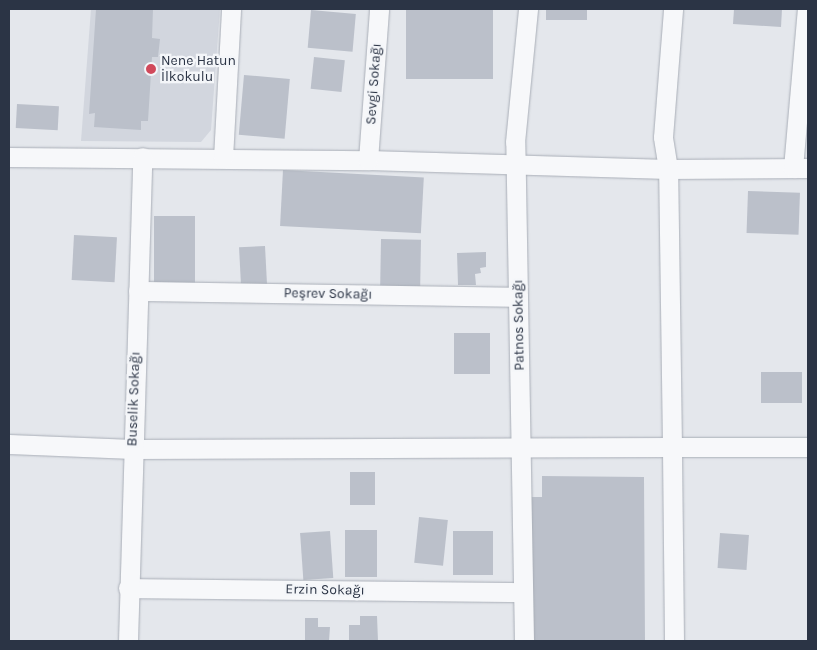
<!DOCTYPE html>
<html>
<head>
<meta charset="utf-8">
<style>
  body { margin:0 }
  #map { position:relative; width:817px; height:650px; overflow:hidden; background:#e4e7ec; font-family:Karla,sans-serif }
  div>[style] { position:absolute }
  .built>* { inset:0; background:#d2d6de }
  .building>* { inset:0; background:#bbc0ca; transform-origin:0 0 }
  .roads { filter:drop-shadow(0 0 1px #a9aeb7) drop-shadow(0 0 1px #a9aeb7) }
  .street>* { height:19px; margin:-9.5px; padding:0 9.5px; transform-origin:9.5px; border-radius:9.5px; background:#f7f8fa }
  .dots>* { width:14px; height:14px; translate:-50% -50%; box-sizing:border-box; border:2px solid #f4f6f9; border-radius:50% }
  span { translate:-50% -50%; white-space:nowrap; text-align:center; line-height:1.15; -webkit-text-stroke:4.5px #f4f6f9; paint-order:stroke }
  .poi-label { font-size:14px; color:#2b3445 }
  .left { translate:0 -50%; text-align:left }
  .street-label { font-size:14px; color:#2b3445 }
  .frame { position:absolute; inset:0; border:10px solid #2b3445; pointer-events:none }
</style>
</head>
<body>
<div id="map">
  <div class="built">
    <i style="clip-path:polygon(91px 9px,220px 9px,211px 130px,201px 142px,81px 141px)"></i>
  </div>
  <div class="building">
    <i style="clip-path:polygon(96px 9px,153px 9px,152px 38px,160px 39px,158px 57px,152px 57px,148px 121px,141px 121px,141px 130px,94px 127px,95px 113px,89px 114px)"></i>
    <i style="left:406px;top:9px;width:87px;height:70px"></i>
    <i style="left:546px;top:9px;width:41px;height:11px"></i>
    <i style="clip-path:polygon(734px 9px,782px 9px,781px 27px,733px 24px)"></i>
    <i style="left:311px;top:10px;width:45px;height:38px;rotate:5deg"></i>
    <i style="left:314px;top:57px;width:31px;height:32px;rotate:6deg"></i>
    <i style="left:244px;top:75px;width:46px;height:60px;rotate:5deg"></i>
    <i style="left:17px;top:104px;width:42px;height:24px;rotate:3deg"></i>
    <i style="left:283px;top:170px;width:141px;height:56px;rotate:3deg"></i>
    <i style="left:748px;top:191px;width:52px;height:42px;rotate:2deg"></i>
    <i style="left:154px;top:216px;width:41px;height:67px"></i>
    <i style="left:74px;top:235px;width:43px;height:45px;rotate:3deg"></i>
    <i style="left:381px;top:239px;width:40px;height:51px;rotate:1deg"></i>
    <i style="left:265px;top:246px;width:40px;height:26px;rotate:87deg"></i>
    <i style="clip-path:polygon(486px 252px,486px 267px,480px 268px,481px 273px,475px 274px,476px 285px,458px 285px,457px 253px)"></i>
    <i style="left:490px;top:333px;width:41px;height:36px;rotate:90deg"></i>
    <i style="left:761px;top:372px;width:41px;height:31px"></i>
    <i style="left:375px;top:472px;width:33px;height:25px;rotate:90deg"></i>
    <i style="clip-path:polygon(542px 476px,644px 477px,645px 641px,530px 641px,530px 497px,542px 497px)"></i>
    <i style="left:419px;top:517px;width:29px;height:46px;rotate:6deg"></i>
    <i style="left:345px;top:530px;width:32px;height:47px"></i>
    <i style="left:330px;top:531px;width:47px;height:30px;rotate:86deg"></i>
    <i style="left:453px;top:531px;width:40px;height:44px"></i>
    <i style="left:720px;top:533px;width:29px;height:35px;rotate:4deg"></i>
    <i style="clip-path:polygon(360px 616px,377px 616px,378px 641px,349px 641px,349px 625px,360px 625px)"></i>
    <i style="clip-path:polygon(305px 618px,318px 618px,318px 627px,330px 627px,329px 641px,305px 641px)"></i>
  </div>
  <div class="roads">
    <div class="street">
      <i style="left:9px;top:157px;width:359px;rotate:0.5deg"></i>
      <i style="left:368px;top:160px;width:300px;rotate:1.7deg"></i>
      <i style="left:668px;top:169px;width:140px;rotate:-0.4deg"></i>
      <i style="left:223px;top:158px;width:149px;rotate:-86.9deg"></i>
      <i style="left:368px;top:160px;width:151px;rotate:-85.8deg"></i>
      <i style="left:793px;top:168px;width:160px;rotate:-85deg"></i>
      <i style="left:138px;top:291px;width:380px;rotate:0.9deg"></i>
      <i style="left:9px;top:444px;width:124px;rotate:2.3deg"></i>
      <i style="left:133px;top:449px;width:539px;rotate:-0.21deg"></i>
      <i style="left:672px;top:447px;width:278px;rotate:-90.8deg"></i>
      <i style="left:668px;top:169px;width:32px;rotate:-99deg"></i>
      <i style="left:663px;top:137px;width:128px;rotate:-85.5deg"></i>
      <i style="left:128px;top:588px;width:395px;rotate:0.6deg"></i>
      <i style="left:128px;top:641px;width:484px;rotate:-88.3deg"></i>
      <i style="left:524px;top:641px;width:499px;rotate:-91deg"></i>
      <i style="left:515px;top:142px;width:134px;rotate:-84.4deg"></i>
      <i style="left:674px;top:641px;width:194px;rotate:-90.6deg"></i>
      <i style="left:672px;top:447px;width:136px"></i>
    </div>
  </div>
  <div class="dots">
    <i style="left:151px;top:69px;background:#d1495b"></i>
  </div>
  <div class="poi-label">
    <span class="left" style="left:161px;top:69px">Nene Hatun<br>İlkokulu</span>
  </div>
  <div class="street-label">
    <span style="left:374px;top:84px;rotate:-86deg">Sevgi Sokağı</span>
    <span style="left:328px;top:294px;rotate:1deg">Peşrev Sokağı</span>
    <span style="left:519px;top:325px;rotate:-91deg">Patnos Sokağı</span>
    <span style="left:134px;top:399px;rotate:-88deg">Buselik Sokağı</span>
    <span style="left:325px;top:590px;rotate:1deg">Erzin Sokağı</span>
  </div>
  <div class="frame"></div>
</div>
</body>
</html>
